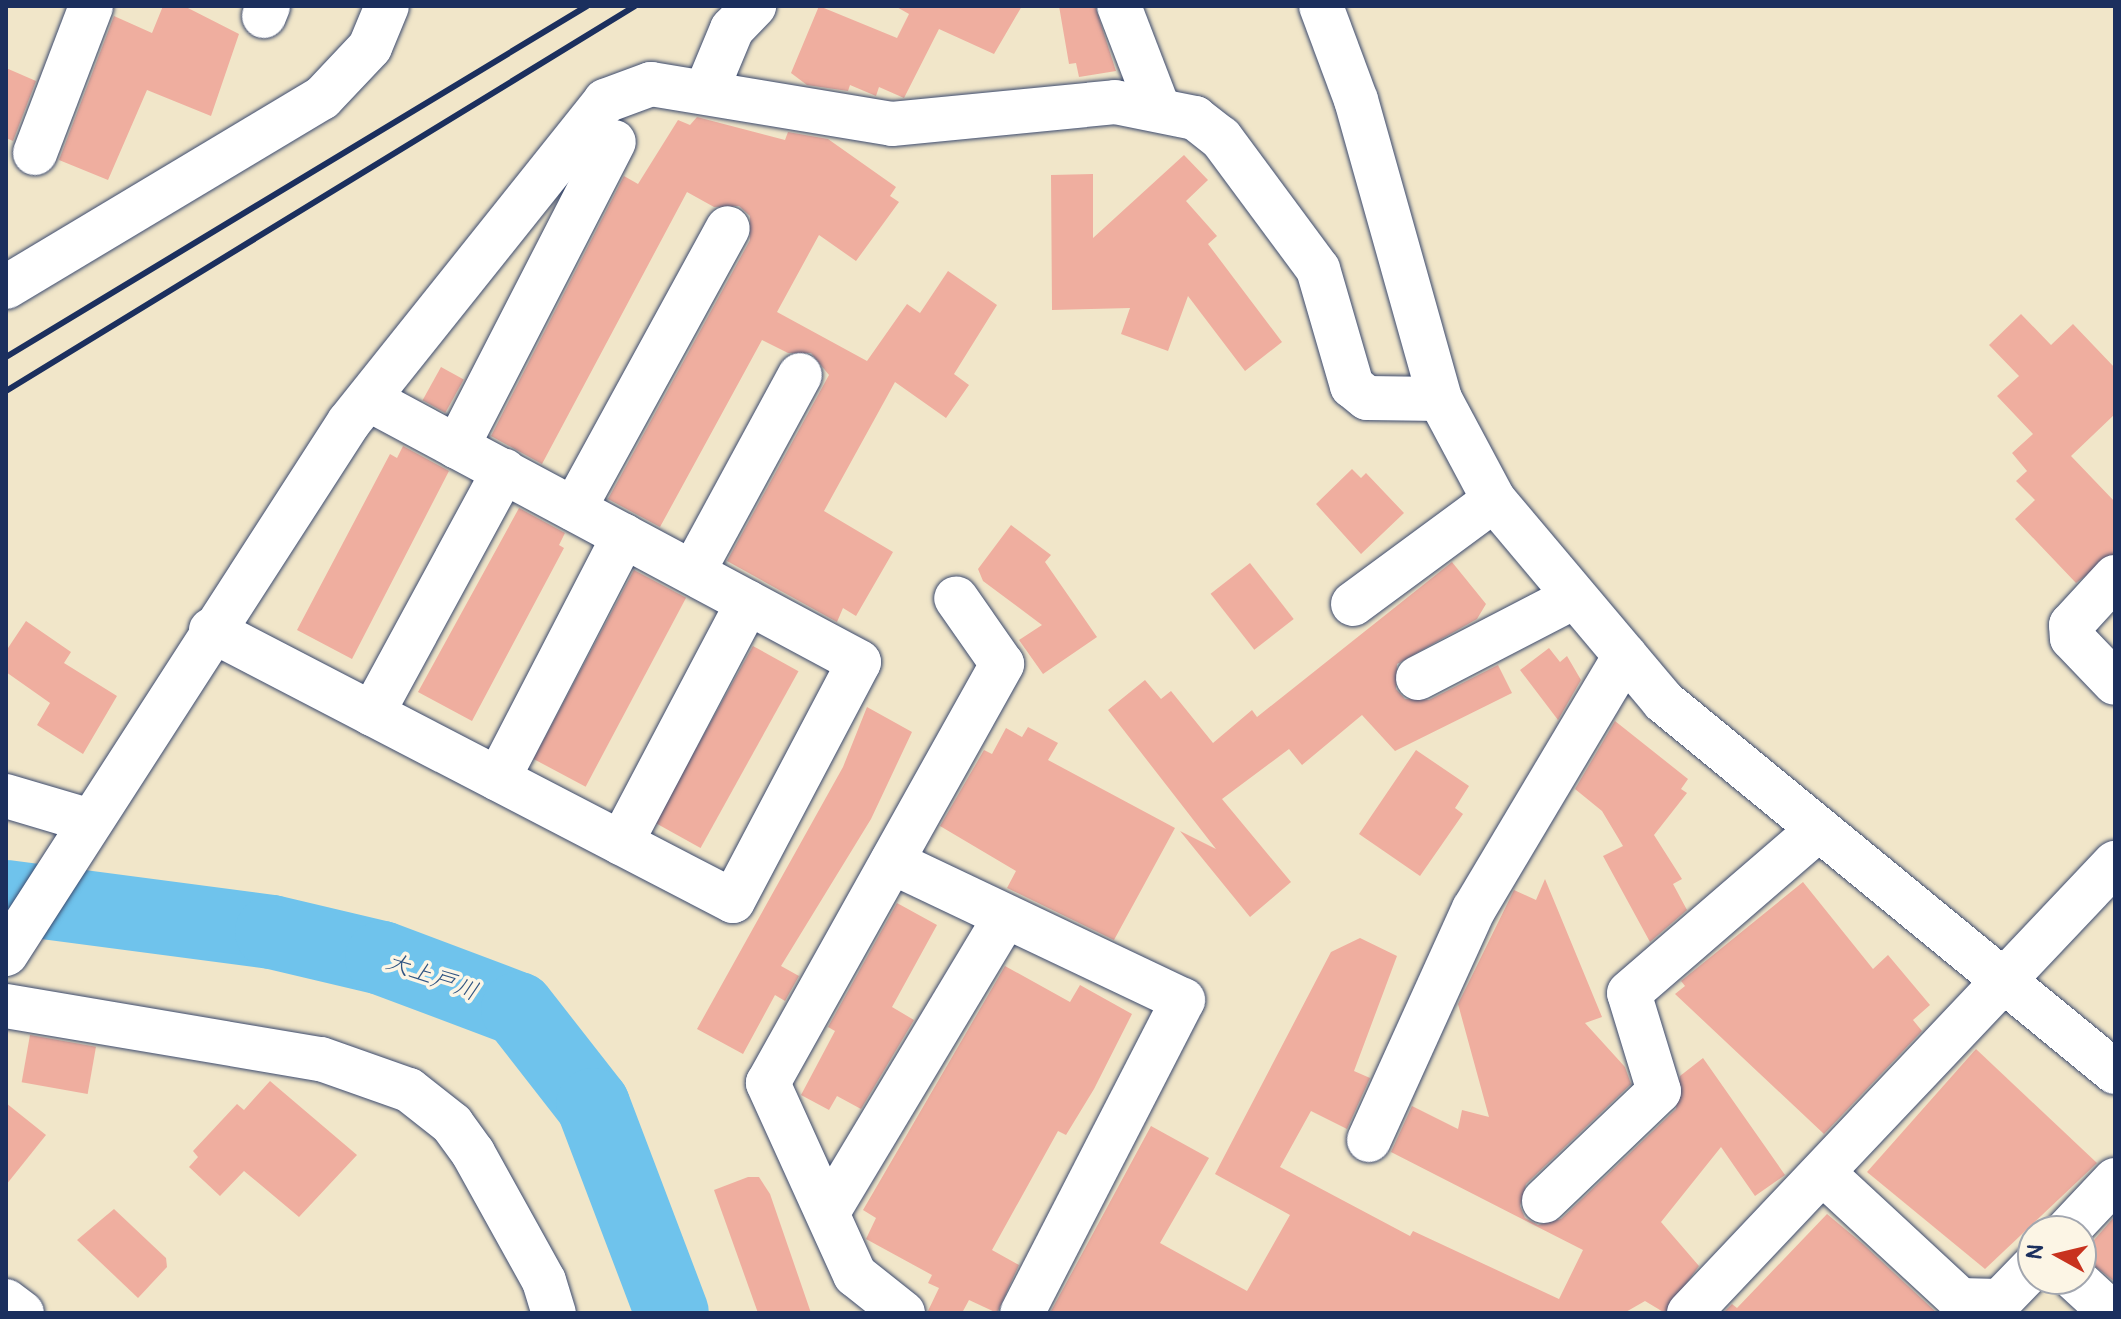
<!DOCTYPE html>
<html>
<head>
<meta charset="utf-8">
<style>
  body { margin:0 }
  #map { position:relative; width:2121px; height:1319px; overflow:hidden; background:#f1e6c9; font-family:Pangolin,"Klee One",sans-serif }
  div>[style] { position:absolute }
  .river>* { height:74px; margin:-37px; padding:0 37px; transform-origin:37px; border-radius:37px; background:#6fc3ec }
  .building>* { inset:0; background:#efae9f; transform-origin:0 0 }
  .roads { filter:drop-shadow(0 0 2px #3b4a6e) drop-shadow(0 0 2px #3b4a6e) }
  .minor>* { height:44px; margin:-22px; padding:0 22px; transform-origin:22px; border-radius:22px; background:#fff }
  .rail>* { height:6px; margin:-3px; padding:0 3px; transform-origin:3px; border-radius:3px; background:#1b2f5e }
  span { translate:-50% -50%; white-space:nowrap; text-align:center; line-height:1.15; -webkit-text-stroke:7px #fcf5e5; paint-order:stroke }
  .water-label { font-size:24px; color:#305482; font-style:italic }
  .frame { position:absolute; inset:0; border:8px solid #1b2f5e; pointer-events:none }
  .north { position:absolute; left:2017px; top:1215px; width:80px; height:80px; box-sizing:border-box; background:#fcf5e5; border:2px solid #a2a6af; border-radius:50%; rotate:278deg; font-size:22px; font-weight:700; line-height:32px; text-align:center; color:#1b2f5e }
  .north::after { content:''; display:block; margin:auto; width:28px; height:36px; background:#c8321e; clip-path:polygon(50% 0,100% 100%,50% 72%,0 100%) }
</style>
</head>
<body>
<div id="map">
  <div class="river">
    <i style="left:6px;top:897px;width:268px;rotate:7.5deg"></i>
    <i style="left:272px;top:932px;width:113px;rotate:13.3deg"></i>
    <i style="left:382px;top:958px;width:145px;rotate:20.6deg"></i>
    <i style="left:518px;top:1009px;width:122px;rotate:52deg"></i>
    <i style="left:593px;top:1105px;width:222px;rotate:69.2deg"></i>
  </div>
  <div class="building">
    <i style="clip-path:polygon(163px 6px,184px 6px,239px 34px,211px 116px,147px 90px,108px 180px,59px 160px,114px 16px,152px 33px)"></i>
    <i style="clip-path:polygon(819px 6px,897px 38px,909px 14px,895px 6px,1022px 6px,994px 54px,939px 29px,904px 98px,879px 87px,876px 96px,850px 85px,848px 91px,807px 85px,791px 73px)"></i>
    <i style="clip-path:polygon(1059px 6px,1095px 6px,1116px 71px,1079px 77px,1076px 63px,1069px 64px)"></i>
    <i style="clip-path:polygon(6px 68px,36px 81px,13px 141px,6px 138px)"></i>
    <i style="clip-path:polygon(697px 117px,785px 140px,788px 132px,828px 139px,896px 187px,890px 196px,899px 202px,856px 261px,819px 235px,777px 312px,867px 361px,907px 304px,920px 313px,948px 271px,997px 305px,954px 374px,969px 385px,946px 418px,895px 382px,824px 511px,893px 552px,856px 616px,843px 608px,837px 622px,727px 561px,829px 375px,811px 353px,788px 353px,762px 340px,660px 527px,608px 499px,750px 240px,750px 216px,739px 206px,714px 207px,687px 192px,542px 464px,491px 436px,624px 176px,638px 184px,678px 120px,690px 125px)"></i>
    <i style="clip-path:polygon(1184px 155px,1208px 180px,1186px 201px,1217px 236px,1208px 244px,1282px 342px,1245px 371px,1188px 296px,1168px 351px,1121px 334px,1130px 308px,1052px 310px,1051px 175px,1093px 174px,1093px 238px)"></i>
    <i style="clip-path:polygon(2021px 314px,2051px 345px,2073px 324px,2115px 368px,2115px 414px,2071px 456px,2115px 502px,2115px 553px,2076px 583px,2015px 519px,2035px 500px,2016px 481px,2027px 471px,2012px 453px,2033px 434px,1997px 396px,2019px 376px,1989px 345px)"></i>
    <i style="left:441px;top:367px;width:26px;height:38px;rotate:29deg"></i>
    <i style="clip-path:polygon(403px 446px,449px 471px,352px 659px,297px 630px,390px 454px,397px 458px)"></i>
    <i style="clip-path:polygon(1352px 469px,1361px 478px,1366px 473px,1404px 513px,1361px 554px,1316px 504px)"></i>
    <i style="clip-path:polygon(519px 508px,565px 533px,559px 545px,564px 548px,472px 721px,418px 692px)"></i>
    <i style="clip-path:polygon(1011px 525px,1051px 555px,1045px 562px,1097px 637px,1043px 674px,1019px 640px,1042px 625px,983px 581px,978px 569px)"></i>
    <i style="clip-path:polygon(1452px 562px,1486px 604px,1477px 619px,1397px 664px,1396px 689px,1405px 699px,1429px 700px,1498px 665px,1512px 693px,1395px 751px,1362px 715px,1302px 765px,1289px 749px,1222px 799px,1291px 882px,1250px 917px,1180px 831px,1216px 849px,1108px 710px,1145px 680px,1161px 699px,1171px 691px,1213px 743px,1252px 710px,1257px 717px)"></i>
    <i style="left:1250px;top:563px;width:71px;height:50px;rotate:52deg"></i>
    <i style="left:634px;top:570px;width:59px;height:214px;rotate:28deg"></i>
    <i style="clip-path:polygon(26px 621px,71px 652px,64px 663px,117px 696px,83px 754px,37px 725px,50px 703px,6px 672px,6px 651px)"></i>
    <i style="left:753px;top:646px;width:52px;height:202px;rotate:29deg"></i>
    <i style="clip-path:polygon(1549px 648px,1560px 662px,1567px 656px,1581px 680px,1558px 720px,1520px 670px)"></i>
    <i style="clip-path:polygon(867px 707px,912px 732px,871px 819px,781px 966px,799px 976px,785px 1001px,775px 995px,743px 1054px,697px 1029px,843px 767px)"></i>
    <i style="clip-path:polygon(1615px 721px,1688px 779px,1681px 789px,1687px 793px,1654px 835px,1682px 879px,1673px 884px,1687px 910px,1650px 942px,1603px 856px,1623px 846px,1602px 811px,1575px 789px)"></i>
    <i style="clip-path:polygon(1028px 727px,1058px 743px,1048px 760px,1175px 828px,1114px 940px,1007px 888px,1016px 871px,940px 826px,984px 750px,992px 754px,1006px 728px,1022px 737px)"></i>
    <i style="clip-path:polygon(1416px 750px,1469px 786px,1455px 808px,1463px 814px,1420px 876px,1359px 834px)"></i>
    <i style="clip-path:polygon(1545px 879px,1602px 1017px,1585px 1023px,1625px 1067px,1631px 1084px,1526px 1184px,1520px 1206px,1525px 1218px,1538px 1225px,1561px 1219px,1676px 1109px,1680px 1076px,1703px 1058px,1785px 1175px,1755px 1196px,1721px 1147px,1661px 1222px,1699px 1266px,1665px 1313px,1645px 1301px,1624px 1313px,1050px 1313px,1151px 1126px,1209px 1158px,1160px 1243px,1247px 1291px,1290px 1215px,1215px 1174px,1331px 952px,1360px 938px,1397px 956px,1354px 1071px,1370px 1078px,1347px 1129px,1311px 1111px,1280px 1167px,1410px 1236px,1413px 1231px,1559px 1299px,1583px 1250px,1391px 1152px,1412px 1106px,1458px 1129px,1462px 1110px,1489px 1117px,1458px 1004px,1514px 890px,1536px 900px)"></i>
    <i style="clip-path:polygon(1803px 882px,1873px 969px,1888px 955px,1930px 1005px,1913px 1020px,1922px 1031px,1824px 1134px,1675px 994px,1685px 986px,1681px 981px)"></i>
    <i style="clip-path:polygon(897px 903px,937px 925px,892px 1007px,914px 1020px,861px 1109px,837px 1096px,829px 1110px,801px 1095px,835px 1031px,828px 1027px)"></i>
    <i style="clip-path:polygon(1005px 966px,1070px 1002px,1080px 985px,1132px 1014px,1094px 1089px,1066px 1135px,1058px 1131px,992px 1250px,1019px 1265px,997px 1313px,969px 1300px,962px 1313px,927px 1313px,939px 1288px,928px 1283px,932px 1275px,866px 1239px,876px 1218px,863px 1210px)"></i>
    <i style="left:30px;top:1035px;width:67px;height:48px;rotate:10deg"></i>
    <i style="clip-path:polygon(1976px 1049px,2097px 1163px,1985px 1269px,1867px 1172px)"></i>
    <i style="clip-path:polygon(270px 1081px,357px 1155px,299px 1217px,244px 1171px,220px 1196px,189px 1167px,198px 1157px,193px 1151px,237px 1104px,244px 1110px)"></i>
    <i style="clip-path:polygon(6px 1103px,46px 1135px,6px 1185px)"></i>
    <i style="clip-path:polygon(748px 1177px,759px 1177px,770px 1194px,811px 1313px,758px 1313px,714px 1190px)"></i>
    <i style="clip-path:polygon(114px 1209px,166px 1258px,167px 1267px,138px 1298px,77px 1240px)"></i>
    <i style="clip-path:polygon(1827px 1214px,1863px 1244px,1937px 1313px,1723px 1313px,1732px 1304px,1737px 1308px)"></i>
    <i style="clip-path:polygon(2115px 1216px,2115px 1282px,2081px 1255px)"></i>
  </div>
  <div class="roads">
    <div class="minor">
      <i style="left:1119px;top:6px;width:106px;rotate:69deg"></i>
      <i style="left:1321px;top:6px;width:100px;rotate:69.6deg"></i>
      <i style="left:1356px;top:100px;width:311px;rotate:74.3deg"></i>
      <i style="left:264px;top:16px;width:11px;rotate:-68deg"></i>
      <i style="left:707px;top:89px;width:65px;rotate:-67.4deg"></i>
      <i style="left:732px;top:29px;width:32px;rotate:-46deg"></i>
      <i style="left:35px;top:153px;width:157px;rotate:-69.1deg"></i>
      <i style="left:6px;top:287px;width:368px;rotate:-30.9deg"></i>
      <i style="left:322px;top:98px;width:70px;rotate:-46.7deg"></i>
      <i style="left:370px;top:47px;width:44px;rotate:-67.5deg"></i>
      <i style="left:457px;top:447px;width:343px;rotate:-62.8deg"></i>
      <i style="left:574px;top:509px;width:320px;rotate:-61.3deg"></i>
      <i style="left:693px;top:572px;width:224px;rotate:-61.5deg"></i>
      <i style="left:2115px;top:577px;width:65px;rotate:132.5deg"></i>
      <i style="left:2071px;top:625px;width:13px;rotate:86deg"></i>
      <i style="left:2072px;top:638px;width:62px;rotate:46.3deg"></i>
      <i style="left:1353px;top:604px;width:175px;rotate:-36.4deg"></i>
      <i style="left:211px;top:630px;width:588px;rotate:27.44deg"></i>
      <i style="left:733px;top:901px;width:270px;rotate:-62.2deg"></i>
      <i style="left:859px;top:662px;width:557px;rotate:-151.82deg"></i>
      <i style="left:1418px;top:678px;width:176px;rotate:-27.4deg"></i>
      <i style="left:372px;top:714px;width:277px;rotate:-61.5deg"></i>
      <i style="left:498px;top:779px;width:274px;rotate:-62.6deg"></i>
      <i style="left:6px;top:796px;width:84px;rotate:16.5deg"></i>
      <i style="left:621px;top:843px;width:272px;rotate:-62.2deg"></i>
      <i style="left:892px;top:862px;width:322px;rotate:25.4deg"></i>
      <i style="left:1183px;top:1000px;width:352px;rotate:117.2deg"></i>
      <i style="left:6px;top:954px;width:633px;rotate:-57.19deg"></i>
      <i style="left:349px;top:422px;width:411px;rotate:-51.4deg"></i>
      <i style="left:605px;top:101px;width:49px;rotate:-20.3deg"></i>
      <i style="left:651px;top:84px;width:244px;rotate:9.4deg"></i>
      <i style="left:892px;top:124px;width:224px;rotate:-5.6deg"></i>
      <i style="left:1115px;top:102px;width:82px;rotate:11.3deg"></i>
      <i style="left:1195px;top:118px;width:33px;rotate:38deg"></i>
      <i style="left:1221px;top:138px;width:163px;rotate:53.5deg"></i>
      <i style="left:1318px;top:269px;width:122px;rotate:73.8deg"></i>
      <i style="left:1352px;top:386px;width:19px;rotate:39deg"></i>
      <i style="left:1367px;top:398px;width:73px;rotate:0.8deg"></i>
      <i style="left:1440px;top:399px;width:115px;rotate:61.9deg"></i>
      <i style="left:1494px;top:500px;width:263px;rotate:49.9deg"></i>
      <i style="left:1663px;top:701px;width:585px;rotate:39.38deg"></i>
      <i style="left:6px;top:1006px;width:319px;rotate:9.6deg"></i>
      <i style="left:321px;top:1059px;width:93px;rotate:19.4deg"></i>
      <i style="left:409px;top:1090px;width:55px;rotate:38.3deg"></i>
      <i style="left:452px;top:1124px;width:36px;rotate:54deg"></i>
      <i style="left:473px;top:1153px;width:146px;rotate:61deg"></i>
      <i style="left:544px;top:1281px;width:34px;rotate:73deg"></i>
      <i style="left:1369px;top:1140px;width:254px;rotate:-65.6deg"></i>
      <i style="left:1474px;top:909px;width:295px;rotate:-59.2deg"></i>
      <i style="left:1824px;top:1174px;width:185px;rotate:42.8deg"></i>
      <i style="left:1960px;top:1300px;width:40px;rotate:1.4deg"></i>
      <i style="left:2000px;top:1301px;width:47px;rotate:-45.9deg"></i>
      <i style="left:1544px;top:1201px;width:159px;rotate:-43.7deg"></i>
      <i style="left:1659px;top:1091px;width:102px;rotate:-107deg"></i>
      <i style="left:1629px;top:993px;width:248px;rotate:-40.8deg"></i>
      <i style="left:828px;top:1212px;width:344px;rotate:-59deg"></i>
      <i style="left:2067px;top:1231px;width:70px;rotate:-46.7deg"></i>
      <i style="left:2075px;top:1279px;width:50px;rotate:42.6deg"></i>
      <i style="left:6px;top:1301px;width:20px;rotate:37deg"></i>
      <i style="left:903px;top:1313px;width:61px;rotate:-141.6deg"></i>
      <i style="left:855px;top:1275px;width:211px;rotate:-114.4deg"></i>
      <i style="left:768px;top:1083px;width:480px;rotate:-60.8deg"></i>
      <i style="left:1002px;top:664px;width:80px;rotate:-124.9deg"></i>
      <i style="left:1689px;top:1313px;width:620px;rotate:-46.57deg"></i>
    </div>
  </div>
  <div class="rail">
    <i style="left:6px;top:357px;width:679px;rotate:-31.14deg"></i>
    <i style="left:6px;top:391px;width:737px;rotate:-31.47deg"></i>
  </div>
  <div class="water-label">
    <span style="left:432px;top:977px;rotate:20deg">大上戸川</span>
  </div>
  <div class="frame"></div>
  <div class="north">N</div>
</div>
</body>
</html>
